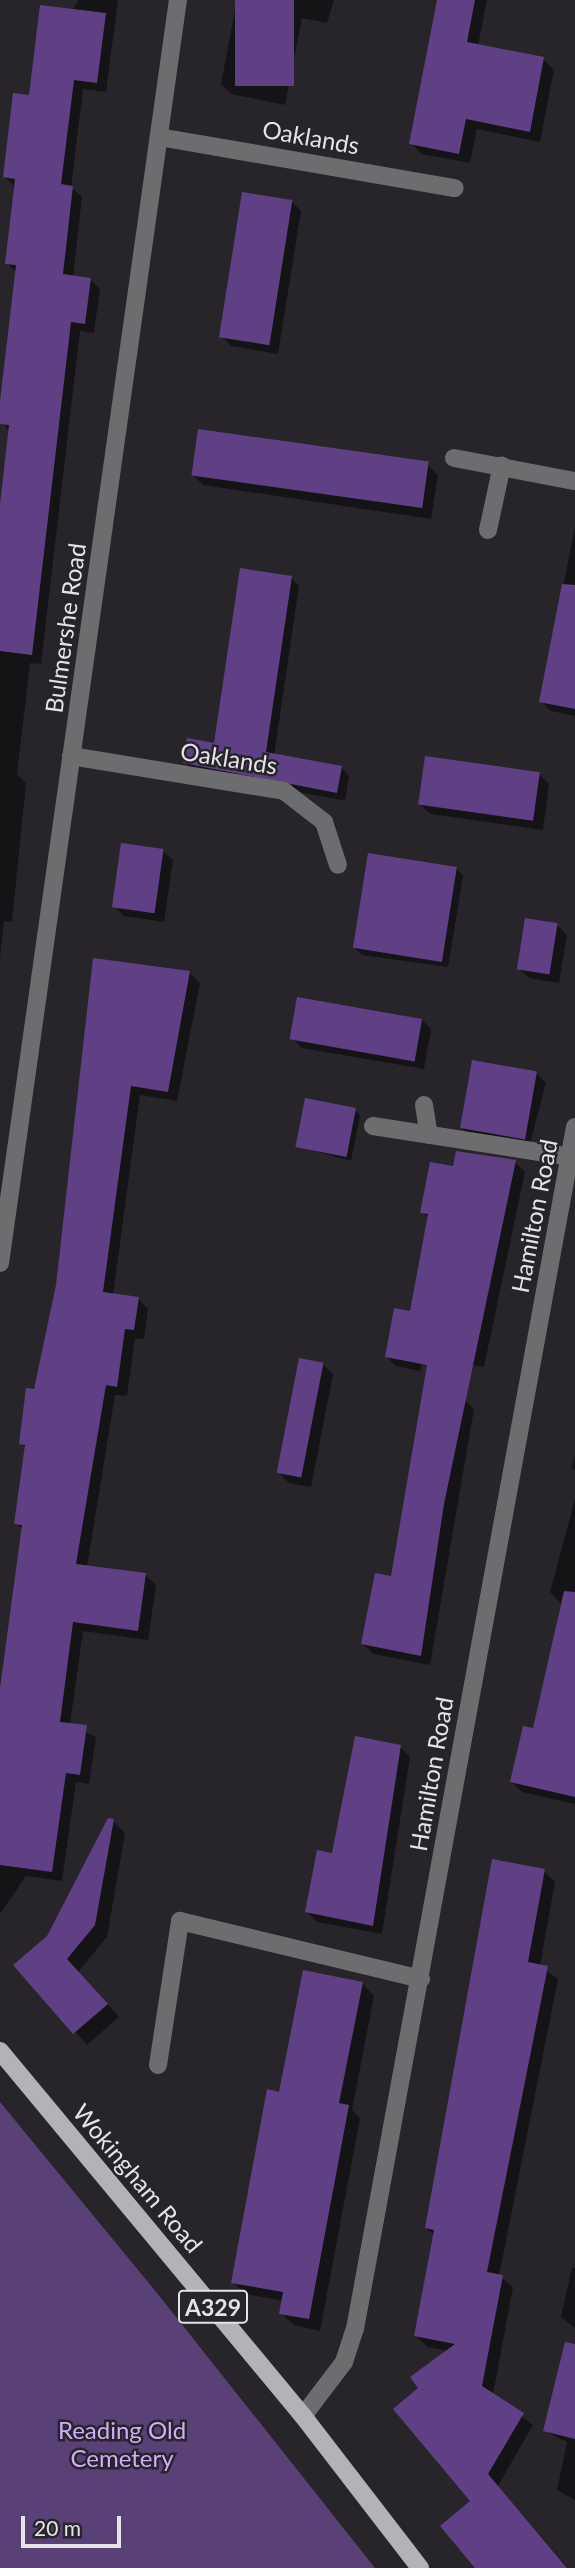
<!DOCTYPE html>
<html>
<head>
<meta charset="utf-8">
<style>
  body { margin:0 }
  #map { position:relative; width:575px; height:2568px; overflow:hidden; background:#27252a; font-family:Lato,sans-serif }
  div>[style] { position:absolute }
  .green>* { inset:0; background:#594177 }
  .shadow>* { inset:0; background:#0007 }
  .building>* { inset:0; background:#604085; transform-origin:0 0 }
  .minor>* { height:18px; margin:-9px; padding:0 9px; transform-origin:9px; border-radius:9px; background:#6d6c6e }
  .major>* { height:18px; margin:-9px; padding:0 9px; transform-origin:9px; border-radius:9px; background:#b4b2b8 }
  span { translate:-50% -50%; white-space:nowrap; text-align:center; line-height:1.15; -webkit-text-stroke:5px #27252a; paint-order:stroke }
  .shield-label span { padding:2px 5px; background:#27252a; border:2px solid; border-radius:5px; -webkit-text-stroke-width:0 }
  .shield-label { font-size:23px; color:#e4e3e7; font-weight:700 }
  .street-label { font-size:24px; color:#e4e3e7 }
  .park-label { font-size:24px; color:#cfadfc }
  .scale { position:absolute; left:21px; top:2516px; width:100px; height:32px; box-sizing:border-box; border:4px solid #e4e3e7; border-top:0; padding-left:9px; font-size:21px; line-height:24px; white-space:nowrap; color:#e4e3e7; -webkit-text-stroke:5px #27252a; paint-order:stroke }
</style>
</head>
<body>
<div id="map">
  <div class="green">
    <i style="clip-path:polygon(0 2102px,157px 2293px,375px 2568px,0 2568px)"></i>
  </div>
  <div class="shadow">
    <i style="clip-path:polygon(78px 0,118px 0,106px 92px,83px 89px,71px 187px,82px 197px,73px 277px,90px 279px,100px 289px,94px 333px,80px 331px,41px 664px,30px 663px,17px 774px,26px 783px,12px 922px,4px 921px,0 958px,0 520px,9px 433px,0 415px,17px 273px,7px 263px,14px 186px,5px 177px,30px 97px)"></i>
    <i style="clip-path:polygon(237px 0,334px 0,327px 23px,302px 18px,285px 105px,231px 94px,221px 84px)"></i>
    <i style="clip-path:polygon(439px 0,487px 0,478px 46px,543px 59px,554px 70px,540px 142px,477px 129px,470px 163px,422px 154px,411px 143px)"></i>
    <i style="clip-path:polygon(291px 201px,301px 211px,278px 354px,231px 346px,221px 336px)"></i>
    <i style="clip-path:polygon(428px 465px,438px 475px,431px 519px,203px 485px,193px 475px)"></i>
    <i style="clip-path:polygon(575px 526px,575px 716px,551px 711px,541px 701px)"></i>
    <i style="clip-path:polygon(291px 578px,299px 586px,274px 756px,341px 767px,349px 776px,345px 801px,193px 771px,185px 762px,216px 745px)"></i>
    <i style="clip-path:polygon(539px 774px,549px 784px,543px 830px,430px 814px,420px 804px)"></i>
    <i style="clip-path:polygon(163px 851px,173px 860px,164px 922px,124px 916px,114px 906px)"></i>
    <i style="clip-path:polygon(456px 868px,463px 876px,448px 967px,362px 955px,355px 948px)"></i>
    <i style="clip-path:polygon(557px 925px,567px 935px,559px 983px,529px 978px,519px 968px)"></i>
    <i style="clip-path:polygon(94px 960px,190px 973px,200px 983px,177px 1101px,140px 1095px,113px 1295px,138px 1299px,148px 1309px,144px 1339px,135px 1338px,127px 1396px,115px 1395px,87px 1567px,145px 1575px,156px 1585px,148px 1640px,83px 1631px,70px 1725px,96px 1737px,89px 1784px,76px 1782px,62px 1881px,26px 1876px,0 1914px,0 1699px,23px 1530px,16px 1523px,26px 1448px,21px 1443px,58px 1286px)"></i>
    <i style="clip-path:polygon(421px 1019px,431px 1029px,424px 1069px,302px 1048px,292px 1038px)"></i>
    <i style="clip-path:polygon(536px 1073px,546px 1083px,530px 1143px,471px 1137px,462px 1128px)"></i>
    <i style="clip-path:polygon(355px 1110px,360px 1115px,351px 1161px,297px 1146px)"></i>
    <i style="clip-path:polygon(515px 1162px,525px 1172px,484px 1367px,424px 1356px,420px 1371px,396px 1366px,386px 1356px,411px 1313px,429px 1219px,422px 1212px,454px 1168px)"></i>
    <i style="clip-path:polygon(323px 1364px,333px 1374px,311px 1487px,289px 1483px,279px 1473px)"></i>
    <i style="clip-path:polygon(464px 1399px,474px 1409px,430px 1665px,373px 1654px,363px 1644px)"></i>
    <i style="clip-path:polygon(575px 1455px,575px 1470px,572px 1467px)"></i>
    <i style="clip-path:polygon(575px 1499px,575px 1804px,522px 1792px,512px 1782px,535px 1730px,561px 1603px,550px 1592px)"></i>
    <i style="clip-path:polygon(400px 1747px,410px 1757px,382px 1934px,317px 1922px,307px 1912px,334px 1855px)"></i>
    <i style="clip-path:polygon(113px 1821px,125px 1833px,107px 1937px,78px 1972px,119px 2017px,87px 2045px,16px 1965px,48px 1937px)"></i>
    <i style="clip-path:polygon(544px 1871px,555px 1882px,540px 1966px,558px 1979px,499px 2276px,513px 2287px,493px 2395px,533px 2425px,498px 2486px,568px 2568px,475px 2568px,472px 2501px,421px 2389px,449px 2351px,427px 2347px,416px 2336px,435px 2236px,426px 2228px)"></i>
    <i style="clip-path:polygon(362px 1983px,374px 1996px,352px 2110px,360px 2118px,320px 2331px,294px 2325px,281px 2313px,284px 2301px,245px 2294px,233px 2282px,280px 2094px)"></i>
    <i style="clip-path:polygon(572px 2268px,575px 2268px,575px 2328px,561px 2317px)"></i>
    <i style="clip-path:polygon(575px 2371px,575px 2500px,557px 2490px,567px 2442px,545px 2431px)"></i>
  </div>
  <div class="building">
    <i style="left:235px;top:0;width:59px;height:86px"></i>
    <i style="clip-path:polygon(437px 0,475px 0,467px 42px,544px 57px,530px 132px,466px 119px,459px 154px,409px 144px)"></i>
    <i style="clip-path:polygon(40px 5px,106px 13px,97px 83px,74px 80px,61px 184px,73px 186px,63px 274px,91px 278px,85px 324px,71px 322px,32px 655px,0 651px,0 504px,9px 425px,0 424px,0 401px,16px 265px,5px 264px,15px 179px,3px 177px,13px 93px,29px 95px)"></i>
    <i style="left:242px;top:192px;width:51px;height:147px;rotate:9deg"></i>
    <i style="left:198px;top:429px;width:233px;height:47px;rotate:8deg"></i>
    <i style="clip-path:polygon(240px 568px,292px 576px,266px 752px,342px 766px,337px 793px,183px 763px,187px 738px,214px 743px)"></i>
    <i style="clip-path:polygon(562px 584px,575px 585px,575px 709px,539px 702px)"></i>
    <i style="left:425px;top:756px;width:116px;height:49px;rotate:8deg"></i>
    <i style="left:121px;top:843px;width:43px;height:65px;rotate:8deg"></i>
    <i style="left:368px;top:853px;width:90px;height:96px;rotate:9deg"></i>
    <i style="left:525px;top:918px;width:33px;height:52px;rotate:9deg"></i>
    <i style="clip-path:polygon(93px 958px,190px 971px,168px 1092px,131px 1086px,103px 1292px,139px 1297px,134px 1330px,125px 1329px,117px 1387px,106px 1385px,76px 1564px,146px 1573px,138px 1631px,73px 1622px,60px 1722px,87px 1725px,80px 1775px,66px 1773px,52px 1872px,0 1865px,0 1688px,22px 1525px,14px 1524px,25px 1445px,19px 1444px,26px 1388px,34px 1389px,56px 1285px)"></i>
    <i style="left:297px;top:997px;width:127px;height:43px;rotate:10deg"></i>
    <i style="left:472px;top:1060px;width:66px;height:69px;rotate:10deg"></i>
    <i style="left:305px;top:1098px;width:52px;height:50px;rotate:11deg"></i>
    <i style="clip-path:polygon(456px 1151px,516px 1160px,444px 1504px,421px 1656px,361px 1644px,375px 1573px,391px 1576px,427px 1365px,385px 1357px,394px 1308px,410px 1311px,428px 1214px,420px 1213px,430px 1162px,453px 1166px)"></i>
    <i style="left:299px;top:1358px;width:25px;height:117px;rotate:11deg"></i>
    <i style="clip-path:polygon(564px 1591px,575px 1592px,575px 1797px,510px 1782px,523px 1726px,533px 1728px)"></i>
    <i style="clip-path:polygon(355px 1736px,401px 1745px,373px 1926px,305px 1912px,317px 1850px,332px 1853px)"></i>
    <i style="clip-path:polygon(108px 1818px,114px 1819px,95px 1925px,67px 1959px,108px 2004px,73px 2034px,13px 1965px,47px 1936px)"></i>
    <i style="clip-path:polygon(492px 1859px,545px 1869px,528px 1962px,548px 1966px,487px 2272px,503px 2275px,482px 2386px,524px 2413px,488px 2474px,567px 2568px,475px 2568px,440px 2526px,470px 2501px,393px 2409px,418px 2388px,410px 2377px,455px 2344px,414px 2336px,434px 2230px,425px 2228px)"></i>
    <i style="clip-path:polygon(303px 1970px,363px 1982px,339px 2103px,349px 2105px,309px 2319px,279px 2314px,283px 2292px,231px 2283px,267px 2089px,279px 2092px)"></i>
    <i style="clip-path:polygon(565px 2342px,575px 2344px,575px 2439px,543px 2431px)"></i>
  </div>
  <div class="minor">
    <i style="left:159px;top:137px;width:300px;rotate:9.8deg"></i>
    <i style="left:454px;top:458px;width:123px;rotate:10.8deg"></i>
    <i style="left:488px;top:530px;width:66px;rotate:-77.8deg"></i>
    <i style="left:71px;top:756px;width:216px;rotate:9.3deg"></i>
    <i style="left:284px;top:791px;width:51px;rotate:37.8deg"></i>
    <i style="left:324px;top:822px;width:45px;rotate:72deg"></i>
    <i style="left:424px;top:1105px;width:30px;rotate:81deg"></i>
    <i style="left:373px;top:1126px;width:199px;rotate:8.9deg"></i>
    <i style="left:0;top:1263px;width:1275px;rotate:-81.98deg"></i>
    <i style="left:158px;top:2065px;width:146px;rotate:-81.3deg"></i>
    <i style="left:180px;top:1921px;width:248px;rotate:13.5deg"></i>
    <i style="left:303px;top:2416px;width:68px;rotate:-52.8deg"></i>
    <i style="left:344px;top:2362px;width:35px;rotate:-72deg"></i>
    <i style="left:355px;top:2329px;width:1222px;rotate:-79.63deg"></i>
  </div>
  <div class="major">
    <i style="left:0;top:2051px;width:474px;rotate:50.3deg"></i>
    <i style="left:303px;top:2416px;width:192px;rotate:52.4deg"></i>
  </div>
  <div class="shield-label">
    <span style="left:213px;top:2307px">A329</span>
  </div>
  <div class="street-label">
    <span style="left:311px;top:137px;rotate:10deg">Oaklands</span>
    <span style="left:65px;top:628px;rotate:-82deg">Bulmershe Road</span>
    <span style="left:229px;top:758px;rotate:9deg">Oaklands</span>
    <span style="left:534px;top:1216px;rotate:-79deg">Hamilton Road</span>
    <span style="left:431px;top:1774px;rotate:-80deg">Hamilton Road</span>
    <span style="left:138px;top:2178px;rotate:50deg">Wokingham Road</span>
  </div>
  <div class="park-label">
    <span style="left:122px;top:2444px">Reading Old<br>Cemetery</span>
  </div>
  <div class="scale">20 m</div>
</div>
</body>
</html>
